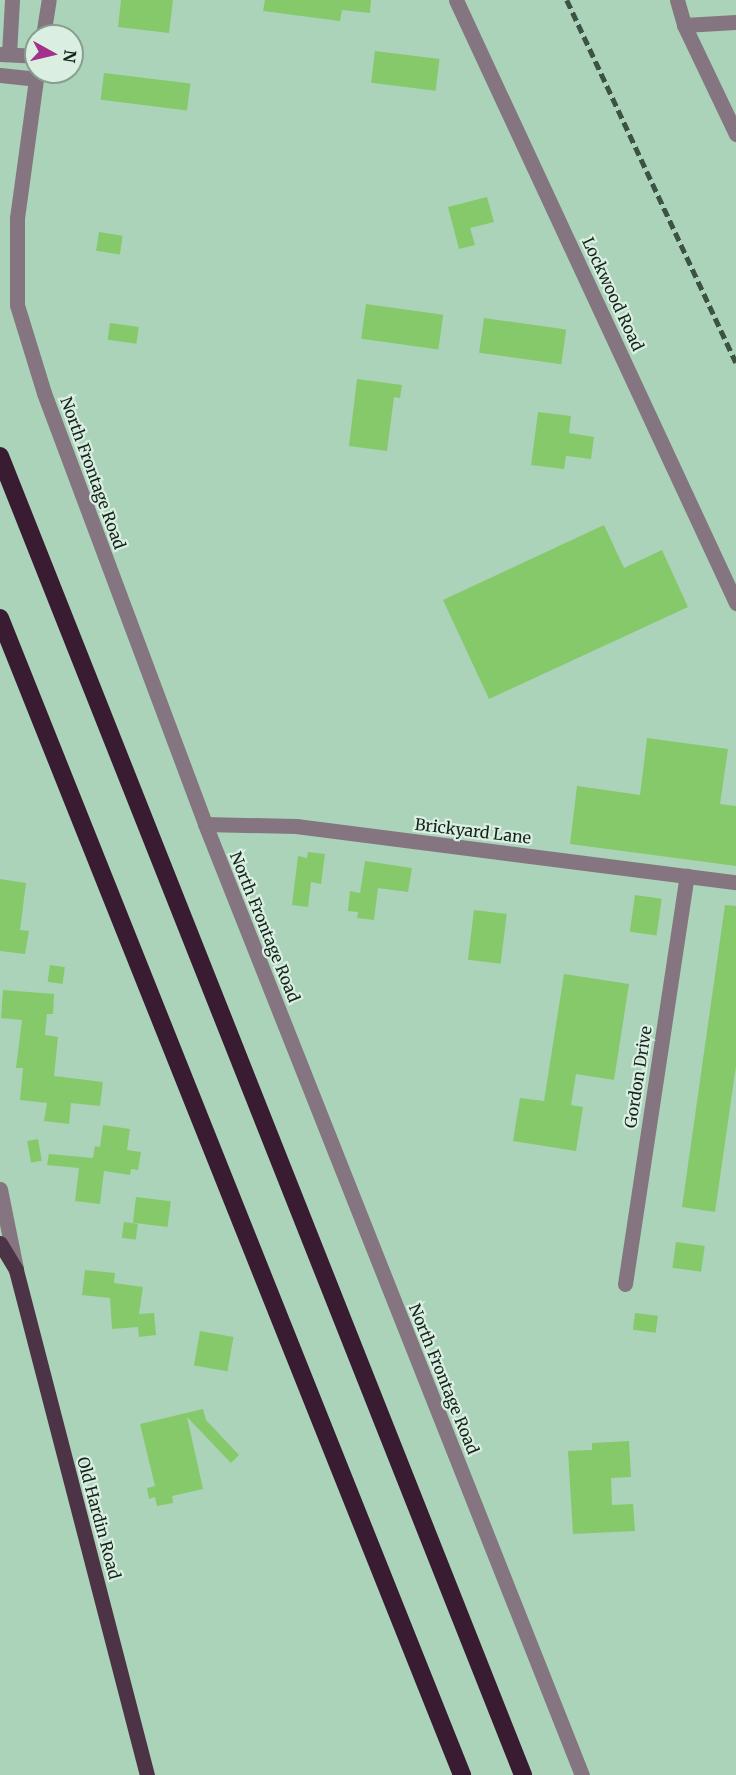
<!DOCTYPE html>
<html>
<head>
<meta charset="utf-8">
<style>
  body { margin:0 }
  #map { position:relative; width:736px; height:1775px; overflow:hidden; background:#aad3b9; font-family:Merriweather,serif }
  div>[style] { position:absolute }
  .building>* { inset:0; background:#86c96b; transform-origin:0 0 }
  .minor>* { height:15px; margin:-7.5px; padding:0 7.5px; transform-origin:7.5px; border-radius:7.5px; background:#857580 }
  .major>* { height:15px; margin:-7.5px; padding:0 7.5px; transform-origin:7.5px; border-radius:7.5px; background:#4d3346 }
  .highway>* { height:18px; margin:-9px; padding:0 9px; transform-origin:9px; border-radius:9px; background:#391c32 }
  .rail>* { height:4.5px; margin-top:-2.25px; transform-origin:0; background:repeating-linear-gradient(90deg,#3b5244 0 9px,transparent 0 13.5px) }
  span { translate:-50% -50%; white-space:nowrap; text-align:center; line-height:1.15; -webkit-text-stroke:4.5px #daeee1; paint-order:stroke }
  .street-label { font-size:16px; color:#13231a }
  .north { position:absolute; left:24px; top:24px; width:60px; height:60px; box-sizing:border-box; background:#daeee1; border:2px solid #8a9d91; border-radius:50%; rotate:98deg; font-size:16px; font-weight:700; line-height:24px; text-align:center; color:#13231a }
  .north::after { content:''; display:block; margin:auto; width:21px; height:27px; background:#a3308b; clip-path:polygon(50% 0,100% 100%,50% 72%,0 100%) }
</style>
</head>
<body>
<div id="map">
  <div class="building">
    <i style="clip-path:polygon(121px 0,173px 0,169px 33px,118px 27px)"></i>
    <i style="clip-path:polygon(265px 0,371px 0,370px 13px,342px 10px,340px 21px,263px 11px)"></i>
    <i style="left:375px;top:51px;width:65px;height:32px;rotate:7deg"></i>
    <i style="left:104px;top:73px;width:87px;height:27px;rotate:7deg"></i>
    <i style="clip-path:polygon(487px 197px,494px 222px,470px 228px,475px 245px,459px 249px,448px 207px)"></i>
    <i style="left:99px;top:232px;width:24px;height:19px;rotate:9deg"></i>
    <i style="left:366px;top:304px;width:78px;height:35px;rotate:8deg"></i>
    <i style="left:484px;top:318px;width:83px;height:35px;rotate:8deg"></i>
    <i style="left:110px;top:323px;width:29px;height:17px;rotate:8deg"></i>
    <i style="clip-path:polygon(357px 379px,402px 385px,400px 398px,394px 397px,387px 451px,349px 446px)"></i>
    <i style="clip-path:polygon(538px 412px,571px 416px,569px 433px,594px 437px,591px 459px,566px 456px,564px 469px,531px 465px)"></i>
    <i style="clip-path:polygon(604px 525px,624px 568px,662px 550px,688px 607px,489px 699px,443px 600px)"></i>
    <i style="clip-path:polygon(647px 738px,728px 749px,720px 804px,736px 806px,736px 866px,570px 844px,577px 786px,640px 795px)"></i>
    <i style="clip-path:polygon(308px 852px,325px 854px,321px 884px,311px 882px,308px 907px,292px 905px,298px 856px,307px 858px)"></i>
    <i style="clip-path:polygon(365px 861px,412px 868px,408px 892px,378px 888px,374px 920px,357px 918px,358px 912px,348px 911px,350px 891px,360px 893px)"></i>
    <i style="clip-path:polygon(0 879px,26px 883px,20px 930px,29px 931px,25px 954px,0 951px)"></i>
    <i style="left:635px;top:895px;width:27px;height:37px;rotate:8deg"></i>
    <i style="clip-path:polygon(725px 905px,736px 906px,736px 1066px,715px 1212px,682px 1207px)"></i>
    <i style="left:474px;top:910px;width:33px;height:50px;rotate:7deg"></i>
    <i style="left:50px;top:965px;width:15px;height:17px;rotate:8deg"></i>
    <i style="clip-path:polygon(564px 974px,629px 984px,614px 1080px,576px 1074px,571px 1105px,583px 1107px,576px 1151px,513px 1141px,520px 1098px,544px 1101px)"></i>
    <i style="clip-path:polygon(3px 990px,54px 994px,53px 1014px,47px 1014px,45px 1035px,58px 1037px,54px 1076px,103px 1082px,100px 1106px,71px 1103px,69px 1124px,44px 1121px,47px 1103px,20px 1100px,23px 1068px,16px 1068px,22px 1020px,1px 1018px)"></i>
    <i style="clip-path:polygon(103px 1125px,130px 1129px,127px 1150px,141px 1152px,138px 1170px,131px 1169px,130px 1175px,104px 1171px,100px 1204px,75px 1201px,79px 1168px,47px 1165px,49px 1154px,93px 1158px,95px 1146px,100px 1147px)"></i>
    <i style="left:38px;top:1139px;width:22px;height:11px;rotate:80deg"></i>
    <i style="left:136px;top:1197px;width:35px;height:26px;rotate:7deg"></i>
    <i style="left:124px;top:1222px;width:14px;height:16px;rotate:8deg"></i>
    <i style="left:676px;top:1242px;width:29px;height:26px;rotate:8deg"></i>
    <i style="clip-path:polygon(85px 1270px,115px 1273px,114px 1283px,143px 1287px,139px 1314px,154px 1313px,156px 1335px,139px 1337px,138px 1327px,112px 1329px,110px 1298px,82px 1295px)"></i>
    <i style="left:635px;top:1313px;width:23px;height:17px;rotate:7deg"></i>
    <i style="left:200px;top:1331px;width:34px;height:35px;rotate:10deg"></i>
    <i style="clip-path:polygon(203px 1409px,206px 1420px,239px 1455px,231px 1463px,187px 1417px,203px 1489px,172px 1496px,173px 1503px,157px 1506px,155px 1497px,149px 1499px,147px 1488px,155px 1486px,140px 1424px)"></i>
    <i style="clip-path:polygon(629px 1441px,631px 1477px,611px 1478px,612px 1505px,633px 1504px,635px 1531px,573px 1534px,568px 1451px,592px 1450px,592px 1443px)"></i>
  </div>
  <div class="minor">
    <i style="left:456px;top:0;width:665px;rotate:65.09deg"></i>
    <i style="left:677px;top:0;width:26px;rotate:74deg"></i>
    <i style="left:684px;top:25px;width:121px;rotate:64.5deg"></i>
    <i style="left:684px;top:25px;width:52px;rotate:-3.3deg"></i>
    <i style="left:43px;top:36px;width:36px;rotate:-81deg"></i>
    <i style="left:0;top:54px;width:36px;rotate:3deg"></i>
    <i style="left:9px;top:54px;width:54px;rotate:-86.8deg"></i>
    <i style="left:37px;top:72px;width:147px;rotate:97.8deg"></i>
    <i style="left:17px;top:218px;width:87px;rotate:90deg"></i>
    <i style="left:17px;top:305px;width:92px;rotate:72.9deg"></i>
    <i style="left:44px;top:393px;width:460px;rotate:69.5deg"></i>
    <i style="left:205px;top:824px;width:1023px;rotate:68.38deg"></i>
    <i style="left:0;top:75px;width:36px;rotate:6deg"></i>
    <i style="left:205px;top:824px;width:91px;rotate:1.3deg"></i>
    <i style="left:296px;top:826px;width:444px;rotate:7.3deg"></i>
    <i style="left:0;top:1189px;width:81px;rotate:78.6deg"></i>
    <i style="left:625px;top:1284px;width:413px;rotate:-81.4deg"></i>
  </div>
  <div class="major">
    <i style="left:0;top:1243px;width:31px;rotate:59deg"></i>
    <i style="left:16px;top:1270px;width:522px;rotate:75.46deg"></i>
  </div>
  <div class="highway">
    <i style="left:0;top:456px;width:1419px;rotate:68.37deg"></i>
    <i style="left:0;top:618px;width:1246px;rotate:68.23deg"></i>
  </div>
  <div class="rail">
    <i style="left:567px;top:0;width:400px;rotate:65deg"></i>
  </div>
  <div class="street-label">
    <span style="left:613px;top:294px;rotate:65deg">Lockwood Road</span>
    <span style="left:93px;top:473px;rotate:70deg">North Frontage Road</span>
    <span style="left:473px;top:831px;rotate:7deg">Brickyard Lane</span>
    <span style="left:265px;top:927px;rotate:68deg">North Frontage Road</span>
    <span style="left:638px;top:1077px;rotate:-81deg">Gordon Drive</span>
    <span style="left:444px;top:1379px;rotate:68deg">North Frontage Road</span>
    <span style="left:99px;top:1518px;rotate:75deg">Old Hardin Road</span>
  </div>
  <div class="north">N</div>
</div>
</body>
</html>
